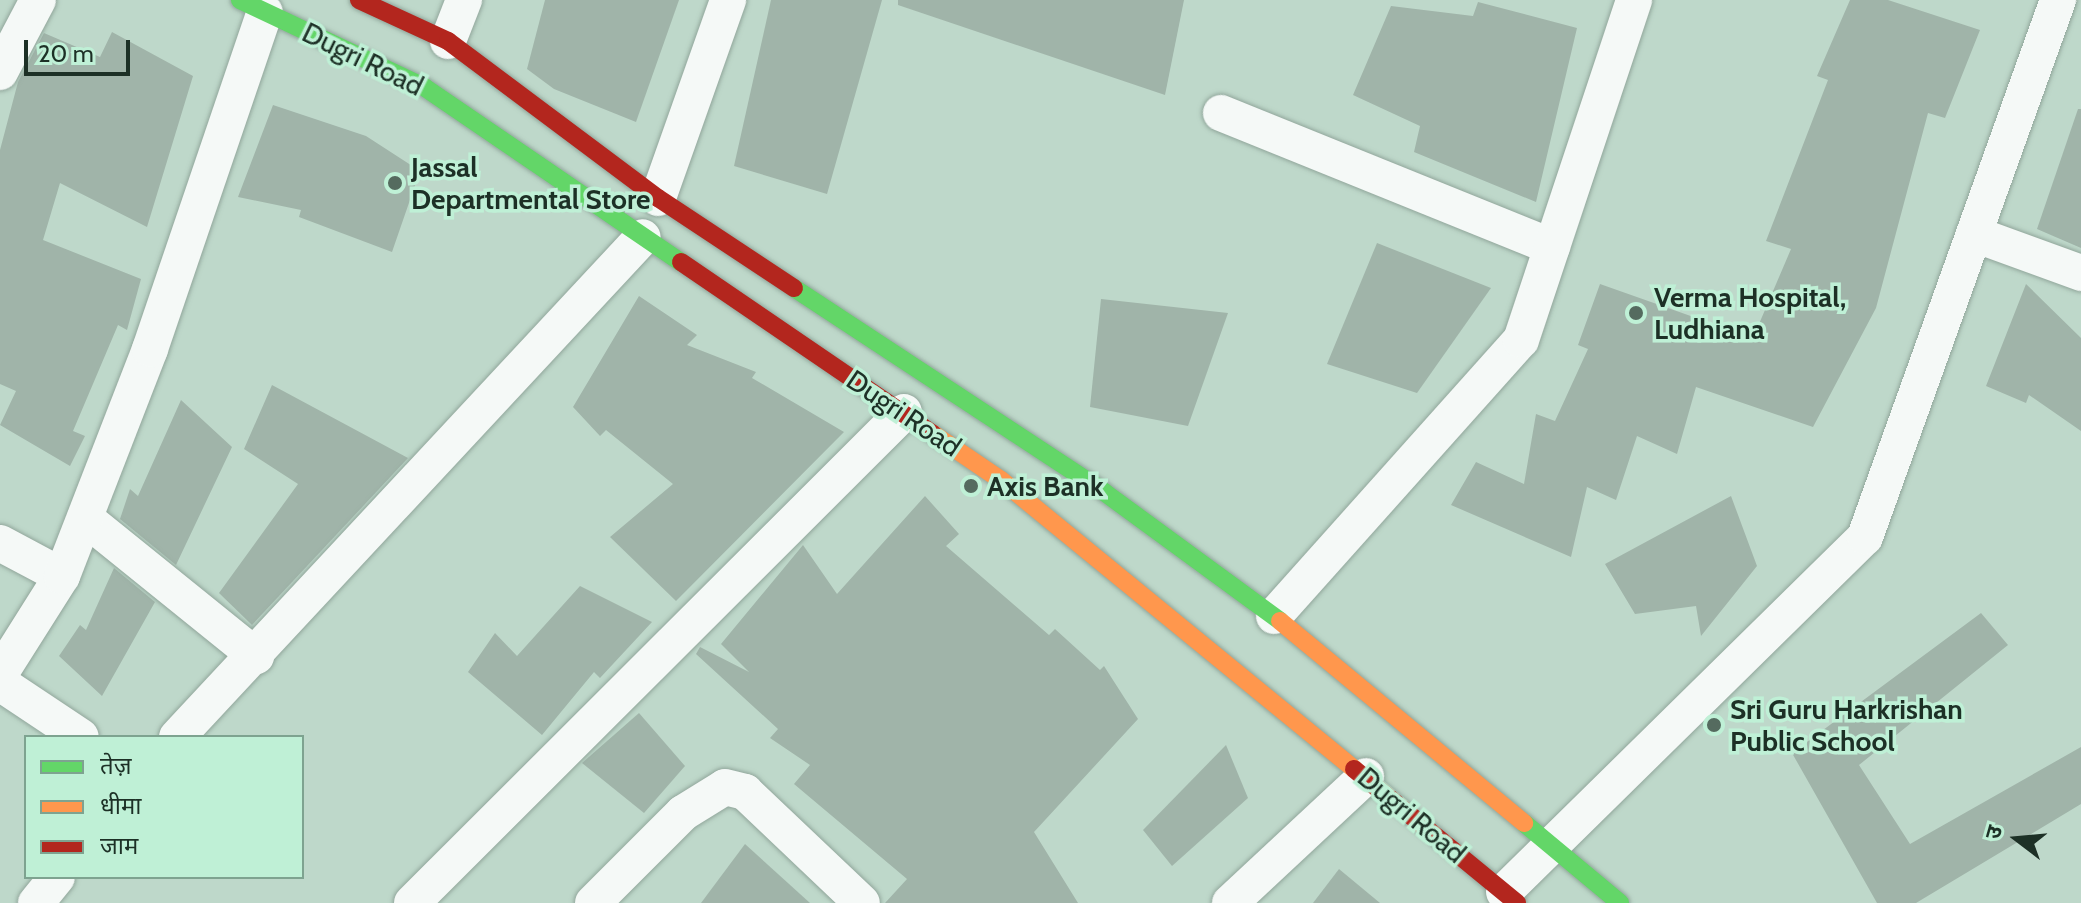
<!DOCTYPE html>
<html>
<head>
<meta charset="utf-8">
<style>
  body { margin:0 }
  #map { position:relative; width:2081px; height:903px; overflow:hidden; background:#bed8ca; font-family:Cabin,"Noto Sans Devanagari",sans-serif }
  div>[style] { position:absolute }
  .building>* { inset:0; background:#a0b4a9 }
  .roads { filter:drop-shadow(0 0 2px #91a69b) drop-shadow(0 0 2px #91a69b) }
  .street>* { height:36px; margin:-18px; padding:0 18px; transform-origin:18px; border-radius:18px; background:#f5f9f7 }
  .fast>* { height:18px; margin:-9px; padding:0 9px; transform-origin:9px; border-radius:9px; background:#63d668 }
  .slow>* { height:18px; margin:-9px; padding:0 9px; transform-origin:9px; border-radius:9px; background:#ff974d }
  .jam>* { height:18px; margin:-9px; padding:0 9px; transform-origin:9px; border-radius:9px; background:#b3261e }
  .dots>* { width:22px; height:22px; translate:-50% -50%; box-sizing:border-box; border:4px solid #bff0d6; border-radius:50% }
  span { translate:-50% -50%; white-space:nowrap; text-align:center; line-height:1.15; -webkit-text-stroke:7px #bff0d6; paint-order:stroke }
  .street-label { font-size:28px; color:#1d3026 }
  .poi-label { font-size:28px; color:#1d3026; font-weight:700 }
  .left { translate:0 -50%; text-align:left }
  .legend { position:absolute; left:24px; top:735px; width:280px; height:144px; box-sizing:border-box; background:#bff0d6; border:2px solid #7ea390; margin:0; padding:10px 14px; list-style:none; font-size:24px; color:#1d3026 }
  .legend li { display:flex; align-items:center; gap:16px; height:40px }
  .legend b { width:40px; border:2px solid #7ea390 }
  .north { position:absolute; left:1977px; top:799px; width:80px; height:80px; -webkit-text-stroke:6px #bff0d6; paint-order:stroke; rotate:286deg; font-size:22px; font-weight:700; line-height:32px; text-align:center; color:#1d3026 }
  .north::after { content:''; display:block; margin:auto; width:28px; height:36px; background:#1d3026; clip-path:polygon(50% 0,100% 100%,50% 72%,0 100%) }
  .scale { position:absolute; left:24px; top:40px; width:106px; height:36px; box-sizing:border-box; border:4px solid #1d3026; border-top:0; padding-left:10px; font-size:24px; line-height:28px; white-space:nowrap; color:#1d3026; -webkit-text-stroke:6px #bff0d6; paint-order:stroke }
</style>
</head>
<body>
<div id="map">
  <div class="building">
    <i style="clip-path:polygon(545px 0,679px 0,636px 122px,554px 89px,527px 69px)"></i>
    <i style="clip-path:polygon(771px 0,882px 0,827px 194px,734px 166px)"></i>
    <i style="clip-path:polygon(898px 0,1184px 0,1165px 95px,898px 5px)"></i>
    <i style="clip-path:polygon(1850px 0,1888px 0,1980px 30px,1945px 118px,1928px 113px,1876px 308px,1813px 427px,1696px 387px,1677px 454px,1637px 436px,1616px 500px,1587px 487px,1571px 557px,1451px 505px,1476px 462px,1524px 484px,1536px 414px,1555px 421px,1588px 349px,1578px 345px,1600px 284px,1753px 338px,1791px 249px,1766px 241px,1828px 80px,1817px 76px)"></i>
    <i style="clip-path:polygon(1478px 2px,1577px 28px,1536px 202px,1414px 152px,1420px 126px,1353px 95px,1391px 6px,1473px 16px)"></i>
    <i style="clip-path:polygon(112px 32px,193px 76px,147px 227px,60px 183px,43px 240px,141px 279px,127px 330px,118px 325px,73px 431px,85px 436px,70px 466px,0 425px,16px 391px,0 384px,0 150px,18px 82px,44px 33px,100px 57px)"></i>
    <i style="clip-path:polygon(273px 105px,366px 136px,420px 171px,392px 252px,299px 217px,301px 210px,238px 197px)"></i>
    <i style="clip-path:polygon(2078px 109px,2081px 109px,2081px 248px,2037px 229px)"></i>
    <i style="clip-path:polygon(1377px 243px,1491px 288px,1417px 393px,1327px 364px)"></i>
    <i style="clip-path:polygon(2026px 284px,2081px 338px,2081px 431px,2029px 395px,2026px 403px,1986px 386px)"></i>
    <i style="clip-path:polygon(639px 296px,697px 335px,687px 345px,756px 372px,752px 378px,844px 432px,676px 601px,610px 537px,673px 484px,606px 430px,600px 436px,573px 407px)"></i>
    <i style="clip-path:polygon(1101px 299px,1228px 313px,1188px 426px,1090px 407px)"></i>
    <i style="clip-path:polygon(272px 385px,408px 458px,252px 625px,219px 593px,298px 484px,244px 449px)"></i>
    <i style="clip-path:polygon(181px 400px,232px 447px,176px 565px,120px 519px,130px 489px,138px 496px)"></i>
    <i style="clip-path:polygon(925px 496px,959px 534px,946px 546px,1049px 635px,1055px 629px,1100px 670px,1104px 666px,1138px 719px,1034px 832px,1078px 903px,885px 903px,907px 879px,794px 784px,810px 765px,770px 738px,778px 729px,696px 654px,700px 647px,749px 672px,721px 644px,803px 545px,837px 594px)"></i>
    <i style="clip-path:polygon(1731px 496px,1757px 566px,1701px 636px,1696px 606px,1635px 614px,1605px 564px)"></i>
    <i style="clip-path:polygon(114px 568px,155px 602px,102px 696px,59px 656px,80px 625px,86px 630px)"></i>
    <i style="clip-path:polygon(580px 586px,652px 622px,600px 678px,594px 672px,542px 735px,468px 672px,495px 633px,517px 656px)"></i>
    <i style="clip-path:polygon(1981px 613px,2008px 645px,1859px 765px,1910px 844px,2081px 747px,2081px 804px,1916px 903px,1877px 903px,1792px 753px)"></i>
    <i style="clip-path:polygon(639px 713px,685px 766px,644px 813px,582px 763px)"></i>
    <i style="clip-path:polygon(1226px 745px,1248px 798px,1172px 866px,1143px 830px)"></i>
    <i style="clip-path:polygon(745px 844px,810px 903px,701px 903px)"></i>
    <i style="clip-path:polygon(1339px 869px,1380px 903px,1313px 903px)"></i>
  </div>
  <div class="roads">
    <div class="street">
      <i style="left:448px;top:41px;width:44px;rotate:-68.7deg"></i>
      <i style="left:0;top:72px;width:81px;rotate:-62.2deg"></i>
      <i style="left:1221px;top:113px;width:357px;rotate:22deg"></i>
      <i style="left:658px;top:198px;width:210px;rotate:-70.5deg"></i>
      <i style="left:1974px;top:234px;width:114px;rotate:20deg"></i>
      <i style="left:85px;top:518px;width:220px;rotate:38.9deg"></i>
      <i style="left:0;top:543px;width:70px;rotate:28deg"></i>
      <i style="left:1274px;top:616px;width:370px;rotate:-48.2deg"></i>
      <i style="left:1521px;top:340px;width:358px;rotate:-71.6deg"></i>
      <i style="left:0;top:674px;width:116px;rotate:-57.7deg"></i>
      <i style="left:62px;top:576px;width:243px;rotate:-68.8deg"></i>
      <i style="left:150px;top:349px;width:356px;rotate:-71.2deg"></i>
      <i style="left:0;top:683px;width:97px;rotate:33.7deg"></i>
      <i style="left:177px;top:737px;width:683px;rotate:-47.02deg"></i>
      <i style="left:1504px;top:892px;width:506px;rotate:-44.52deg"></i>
      <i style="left:1865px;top:537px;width:571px;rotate:-70.23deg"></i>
      <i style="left:36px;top:903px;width:33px;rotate:-51deg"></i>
      <i style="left:412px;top:903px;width:695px;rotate:-44.94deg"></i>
      <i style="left:593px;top:903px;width:127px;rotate:-45deg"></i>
      <i style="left:683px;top:813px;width:49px;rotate:-31.8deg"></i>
      <i style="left:725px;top:787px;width:21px;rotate:14deg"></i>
      <i style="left:745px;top:792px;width:161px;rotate:43.5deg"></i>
      <i style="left:1230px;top:903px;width:186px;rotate:-43deg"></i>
    </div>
    <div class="fast">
      <i style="left:240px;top:0;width:204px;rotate:25.3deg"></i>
      <i style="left:424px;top:87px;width:311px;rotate:34.3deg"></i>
      <i style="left:794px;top:288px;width:371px;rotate:33.3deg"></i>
      <i style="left:1104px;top:492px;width:218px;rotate:36.2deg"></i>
      <i style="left:1524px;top:823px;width:125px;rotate:39.8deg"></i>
    </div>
    <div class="slow">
      <i style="left:933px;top:434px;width:82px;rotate:34.1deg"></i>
      <i style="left:1001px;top:480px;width:456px;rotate:39.3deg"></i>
      <i style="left:1280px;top:621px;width:317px;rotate:39.6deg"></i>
    </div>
    <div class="jam">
      <i style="left:359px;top:0;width:98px;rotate:24.7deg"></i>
      <i style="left:448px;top:41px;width:262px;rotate:36.8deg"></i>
      <i style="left:658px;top:198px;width:163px;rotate:33.5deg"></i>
      <i style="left:681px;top:262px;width:305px;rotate:34.3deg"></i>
      <i style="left:1354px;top:769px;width:211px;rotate:39.4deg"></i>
    </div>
  </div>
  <div class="dots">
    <i style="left:395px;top:183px;background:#556b5f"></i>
    <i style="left:1636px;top:313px;background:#556b5f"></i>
    <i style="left:971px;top:486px;background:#556b5f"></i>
    <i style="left:1714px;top:725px;background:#556b5f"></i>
  </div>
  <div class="street-label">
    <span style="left:363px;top:59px;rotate:26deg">Dugri Road</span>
    <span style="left:904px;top:413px;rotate:34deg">Dugri Road</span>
    <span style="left:1412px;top:815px;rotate:40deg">Dugri Road</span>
  </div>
  <div class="poi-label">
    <span class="left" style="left:411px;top:183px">Jassal<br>Departmental Store</span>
    <span class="left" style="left:1654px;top:313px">Verma Hospital,<br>Ludhiana</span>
    <span class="left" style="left:987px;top:486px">Axis Bank</span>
    <span class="left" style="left:1730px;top:725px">Sri Guru Harkrishan<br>Public School</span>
  </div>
  <ul class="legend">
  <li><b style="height:10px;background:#63d668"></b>तेज़</li>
  <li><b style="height:10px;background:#ff974d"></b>धीमा</li>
  <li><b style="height:10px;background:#b3261e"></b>जाम</li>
  </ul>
  <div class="north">उ</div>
  <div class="scale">20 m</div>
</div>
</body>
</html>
